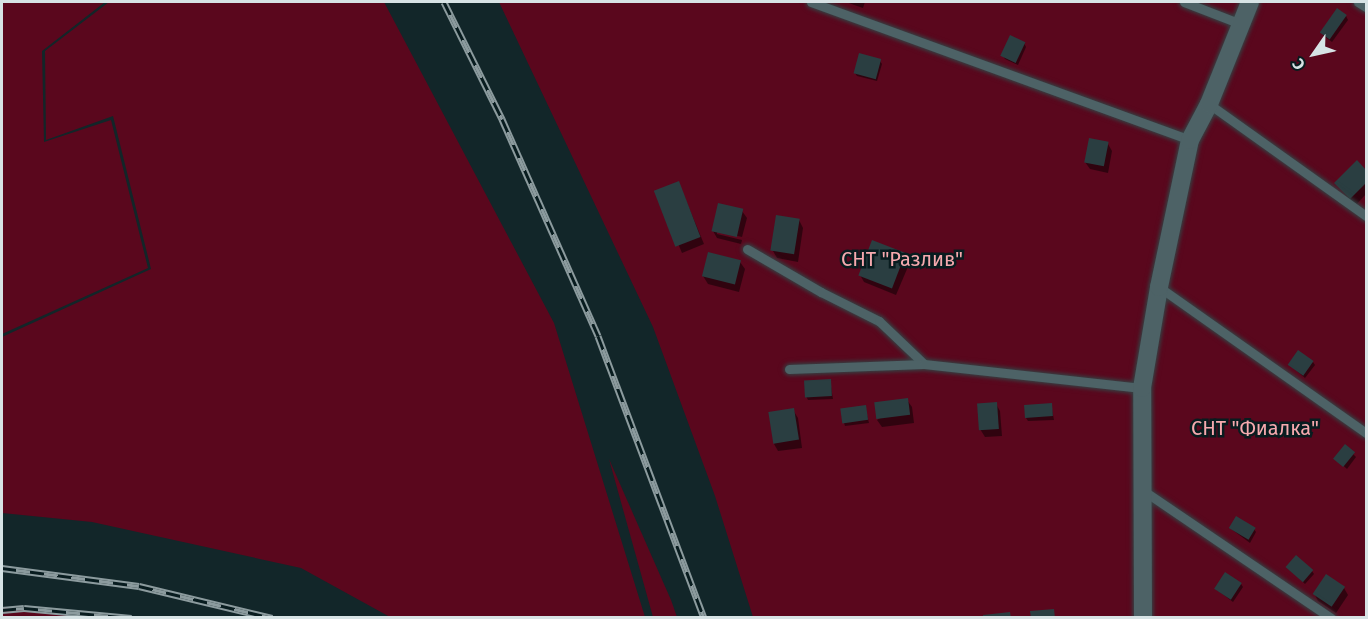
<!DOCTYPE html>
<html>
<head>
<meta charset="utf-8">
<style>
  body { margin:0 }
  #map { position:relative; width:1368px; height:619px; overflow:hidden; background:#122629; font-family:"Fira Sans",sans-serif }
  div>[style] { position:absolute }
  .green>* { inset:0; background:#5a071d }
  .shadow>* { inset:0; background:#0007 }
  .building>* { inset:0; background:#2a3e41; transform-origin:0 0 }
  .roads { filter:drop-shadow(0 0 2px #344244) drop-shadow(0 0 2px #344244) }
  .service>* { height:9px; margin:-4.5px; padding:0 4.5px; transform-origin:4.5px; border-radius:4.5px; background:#4d6266 }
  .minor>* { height:18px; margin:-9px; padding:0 9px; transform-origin:9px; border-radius:9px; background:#4d6266 }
  .rail>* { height:7px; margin-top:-3.5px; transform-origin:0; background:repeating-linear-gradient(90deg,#081c1f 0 14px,#8c9b9e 0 28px); box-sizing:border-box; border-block:2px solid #8c9b9e }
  span { translate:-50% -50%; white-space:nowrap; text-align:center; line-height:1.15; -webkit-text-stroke:5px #081c1f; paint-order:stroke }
  .park-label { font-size:20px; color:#f6a9ae }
  .frame { position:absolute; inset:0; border:3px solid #d7e3e5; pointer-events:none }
  .north { position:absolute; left:1284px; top:24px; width:60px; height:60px; -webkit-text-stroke:4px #081c1f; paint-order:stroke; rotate:236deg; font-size:16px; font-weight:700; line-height:24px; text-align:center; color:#d7e3e5 }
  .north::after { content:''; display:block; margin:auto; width:21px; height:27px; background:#d7e3e5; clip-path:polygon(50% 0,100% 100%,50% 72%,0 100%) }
</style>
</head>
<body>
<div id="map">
  <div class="green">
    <i style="clip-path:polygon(2px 2px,105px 2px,42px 51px,44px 142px,111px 120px,148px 268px,2px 334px)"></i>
    <i style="clip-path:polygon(109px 2px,384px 2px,554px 323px,645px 617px,390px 617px,301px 568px,92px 522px,2px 513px,2px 337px,151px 269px,113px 116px,46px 140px,45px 51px)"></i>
    <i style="clip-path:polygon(499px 2px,1366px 2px,1366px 617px,753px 617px,715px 496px,653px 327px)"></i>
    <i style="clip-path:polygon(609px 459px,671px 600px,677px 617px,653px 617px)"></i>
    <i style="clip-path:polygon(2px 608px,85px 617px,2px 617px)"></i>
  </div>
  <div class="shadow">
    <i style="clip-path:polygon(846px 2px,865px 2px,863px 8px)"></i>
    <i style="clip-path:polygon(1346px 16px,1348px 20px,1332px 42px,1324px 36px,1322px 33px)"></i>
    <i style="clip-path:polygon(1024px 43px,1026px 47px,1018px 65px,1005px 59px,1003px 56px)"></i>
    <i style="clip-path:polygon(880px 61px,882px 64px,877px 81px,857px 76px,855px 73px)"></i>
    <i style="clip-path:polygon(1108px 144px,1112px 151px,1108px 173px,1090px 169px,1085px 162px)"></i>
    <i style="clip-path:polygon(1357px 162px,1366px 172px,1366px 194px,1355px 206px,1336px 183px)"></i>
    <i style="clip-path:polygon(682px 191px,704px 244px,682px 253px,656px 192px)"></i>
    <i style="clip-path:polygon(742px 211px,747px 218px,742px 237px,717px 231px,717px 234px,742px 240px,741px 244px,717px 238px,713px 231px)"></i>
    <i style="clip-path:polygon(799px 220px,803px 228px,798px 262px,777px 258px,773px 251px)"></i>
    <i style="clip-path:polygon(905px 254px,910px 262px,896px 295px,864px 282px,860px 275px)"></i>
    <i style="clip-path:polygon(740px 262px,745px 269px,739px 292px,708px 284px,703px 276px)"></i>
    <i style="clip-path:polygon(1313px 362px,1315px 365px,1305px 378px,1290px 365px)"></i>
    <i style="clip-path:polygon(830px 381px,833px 399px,808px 400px,806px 396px)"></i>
    <i style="clip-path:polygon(907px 400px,912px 407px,914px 423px,882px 427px,877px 420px)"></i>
    <i style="clip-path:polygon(996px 404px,1000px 411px,1002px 436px,985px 437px,980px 429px)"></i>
    <i style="clip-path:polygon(1051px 404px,1054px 420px,1028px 421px,1026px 418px)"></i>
    <i style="clip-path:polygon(865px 407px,869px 423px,845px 426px,844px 423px)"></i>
    <i style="clip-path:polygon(793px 410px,798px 418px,802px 448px,778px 451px,774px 444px)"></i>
    <i style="clip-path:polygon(1345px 446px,1356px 457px,1347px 469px,1336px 459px)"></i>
    <i style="clip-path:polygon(1230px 528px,1254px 529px,1256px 532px,1250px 543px)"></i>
    <i style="clip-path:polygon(1287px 567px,1312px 571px,1314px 574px,1305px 584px)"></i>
    <i style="clip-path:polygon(1241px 584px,1243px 587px,1233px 602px,1216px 589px)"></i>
    <i style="clip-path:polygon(1344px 588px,1348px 595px,1336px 613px,1318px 601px,1314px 593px)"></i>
  </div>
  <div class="building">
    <i style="left:1337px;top:8px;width:12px;height:30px;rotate:35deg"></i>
    <i style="left:1010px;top:35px;width:17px;height:23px;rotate:25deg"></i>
    <i style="left:859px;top:53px;width:23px;height:21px;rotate:15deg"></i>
    <i style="left:1089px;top:138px;width:20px;height:25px;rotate:11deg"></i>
    <i style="clip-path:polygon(1357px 160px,1366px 170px,1366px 183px,1350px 199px,1334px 183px)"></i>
    <i style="left:679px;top:181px;width:60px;height:27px;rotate:69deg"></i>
    <i style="left:718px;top:203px;width:26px;height:29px;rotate:13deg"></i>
    <i style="left:776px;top:215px;width:24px;height:36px;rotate:9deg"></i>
    <i style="left:872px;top:240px;width:36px;height:38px;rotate:21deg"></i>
    <i style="left:708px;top:252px;width:34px;height:25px;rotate:14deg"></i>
    <i style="left:1298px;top:350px;width:19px;height:18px;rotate:35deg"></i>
    <i style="left:831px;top:379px;width:17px;height:27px;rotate:87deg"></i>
    <i style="left:908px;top:398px;width:17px;height:34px;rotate:83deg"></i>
    <i style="left:997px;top:402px;width:27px;height:20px;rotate:86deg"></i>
    <i style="left:1052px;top:403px;width:13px;height:28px;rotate:86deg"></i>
    <i style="left:866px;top:405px;width:15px;height:26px;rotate:82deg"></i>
    <i style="left:794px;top:408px;width:32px;height:26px;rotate:81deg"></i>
    <i style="left:1345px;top:444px;width:13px;height:19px;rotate:39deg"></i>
    <i style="left:1236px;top:516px;width:23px;height:14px;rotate:31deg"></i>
    <i style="left:1296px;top:555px;width:23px;height:16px;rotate:41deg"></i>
    <i style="left:1225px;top:572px;width:20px;height:20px;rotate:33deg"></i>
    <i style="left:1326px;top:574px;width:23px;height:24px;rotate:34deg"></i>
    <i style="clip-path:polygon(1054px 609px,1055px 618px,1031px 618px,1030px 611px)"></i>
    <i style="clip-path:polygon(1010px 612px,1011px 618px,983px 618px,983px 615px)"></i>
  </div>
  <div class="roads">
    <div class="service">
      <i style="left:811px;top:2px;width:403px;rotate:20deg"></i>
      <i style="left:1184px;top:2px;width:61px;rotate:21.1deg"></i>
      <i style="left:1358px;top:2px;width:9px;rotate:32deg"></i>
      <i style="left:1209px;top:104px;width:193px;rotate:35.5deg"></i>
      <i style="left:747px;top:249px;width:86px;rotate:30.2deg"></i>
      <i style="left:821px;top:292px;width:65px;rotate:26.6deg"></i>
      <i style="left:879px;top:321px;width:62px;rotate:43.7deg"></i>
      <i style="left:1159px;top:287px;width:253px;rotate:35.2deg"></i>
      <i style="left:789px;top:369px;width:135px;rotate:-2.1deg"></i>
      <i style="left:924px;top:364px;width:219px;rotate:6.3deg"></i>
      <i style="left:1144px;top:491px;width:226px;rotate:34.2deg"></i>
    </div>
    <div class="minor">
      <i style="left:1143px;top:618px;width:230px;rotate:-90.2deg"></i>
      <i style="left:1142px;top:388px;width:102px;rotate:-80.4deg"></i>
      <i style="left:1159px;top:287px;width:150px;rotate:-78.1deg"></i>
      <i style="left:1190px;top:140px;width:41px;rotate:-62.2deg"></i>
      <i style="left:1209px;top:104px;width:110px;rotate:-68.1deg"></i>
    </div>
  </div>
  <div class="rail">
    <i style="left:444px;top:2px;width:131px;rotate:63.6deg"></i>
    <i style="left:502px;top:119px;width:237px;rotate:66.1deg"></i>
    <i style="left:598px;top:336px;width:301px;rotate:69.4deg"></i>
    <i style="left:2px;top:568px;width:138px;rotate:7.5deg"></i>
    <i style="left:139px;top:586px;width:137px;rotate:13.5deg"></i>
    <i style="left:2px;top:610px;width:22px;rotate:-5deg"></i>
    <i style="left:24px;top:608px;width:108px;rotate:5.3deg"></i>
  </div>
  <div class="park-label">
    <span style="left:902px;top:259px">СНТ "Разлив"</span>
    <span style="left:1255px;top:428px">СНТ "Фиалка"</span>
  </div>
  <div class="frame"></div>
  <div class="north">С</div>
</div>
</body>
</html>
